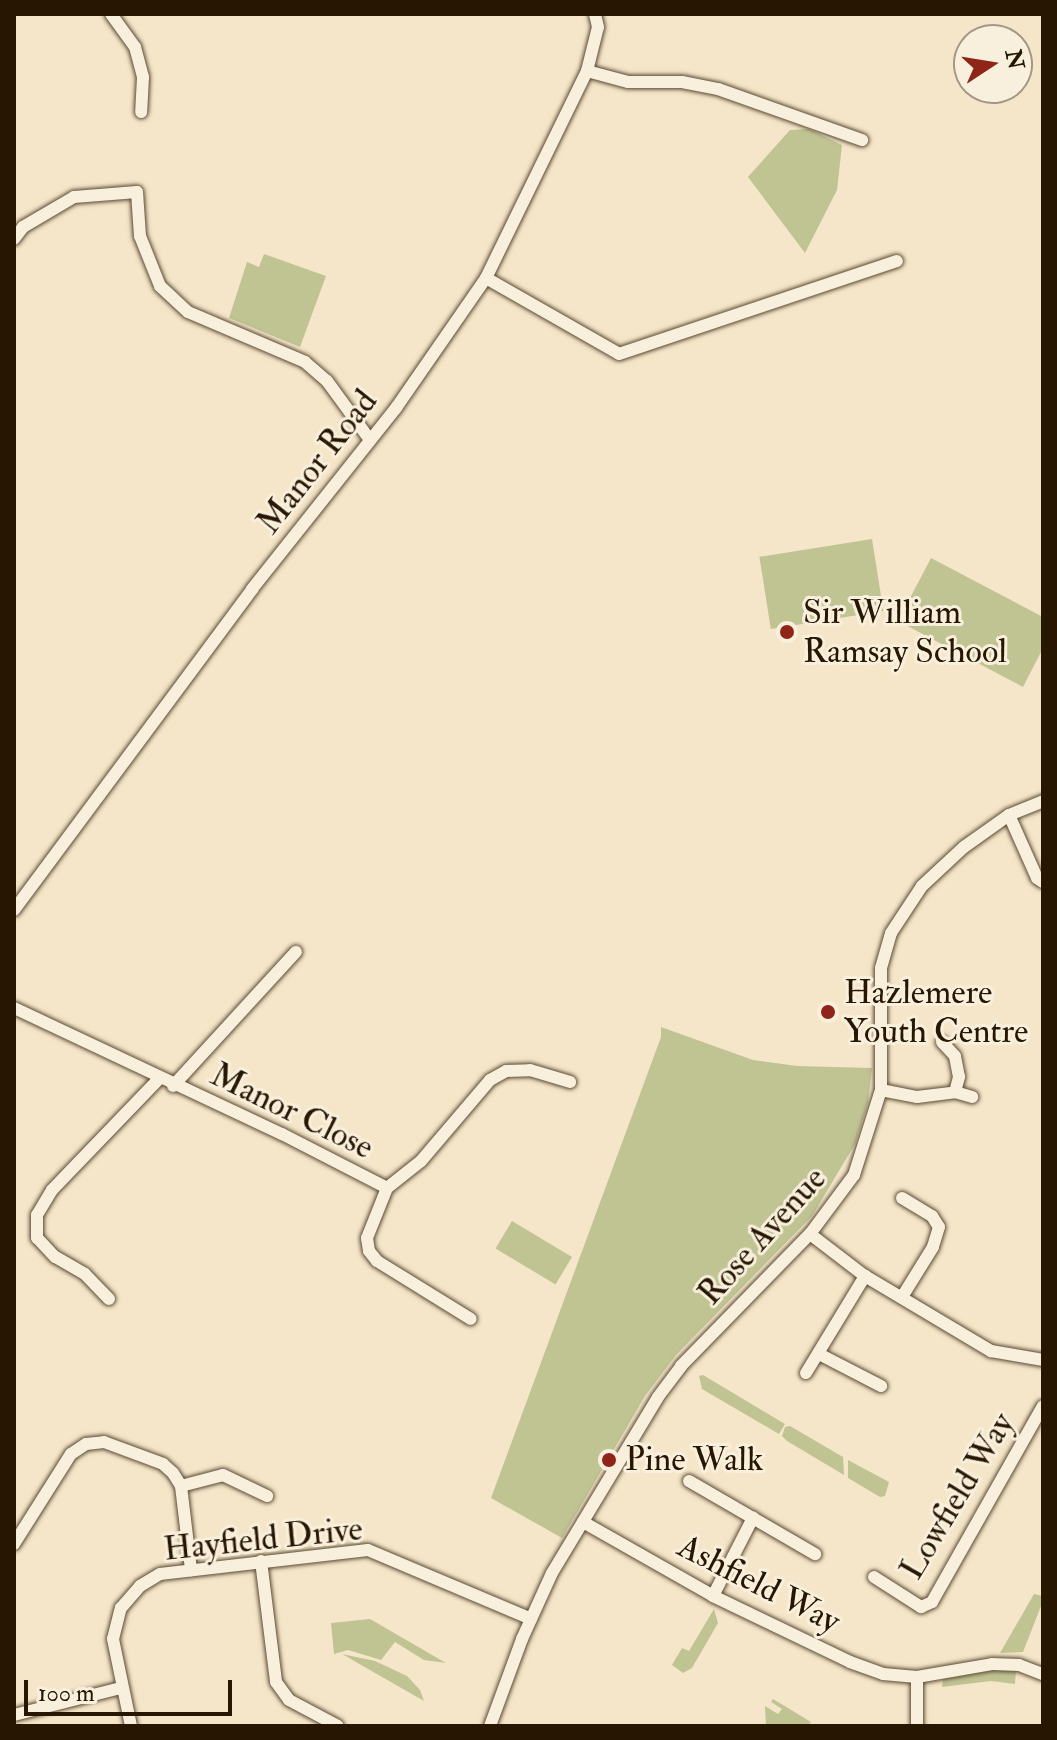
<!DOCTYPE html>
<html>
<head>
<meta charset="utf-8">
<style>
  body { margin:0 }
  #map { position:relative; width:1057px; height:1740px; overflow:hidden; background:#f5e6c9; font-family:"IM FELL Double Pica",serif }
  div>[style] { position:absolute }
  .green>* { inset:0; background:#c0c493; transform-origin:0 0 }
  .roads { filter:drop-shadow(0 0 2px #5a4a34) drop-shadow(0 0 2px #5a4a34) }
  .minor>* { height:12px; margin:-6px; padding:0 6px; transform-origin:6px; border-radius:6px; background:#f8efdc }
  .dots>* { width:22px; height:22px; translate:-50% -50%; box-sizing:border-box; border:4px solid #f8efdc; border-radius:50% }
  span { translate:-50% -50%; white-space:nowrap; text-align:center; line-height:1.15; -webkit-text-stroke:6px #f8efdc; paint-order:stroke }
  .street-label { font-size:34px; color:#271602 }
  .poi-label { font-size:34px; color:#271602 }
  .left { translate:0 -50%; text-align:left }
  .frame { position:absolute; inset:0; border:16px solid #271602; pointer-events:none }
  .north { position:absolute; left:953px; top:24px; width:80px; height:80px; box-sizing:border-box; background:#f8efdc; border:2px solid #a49885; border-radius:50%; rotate:78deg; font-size:22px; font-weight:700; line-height:32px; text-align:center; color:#271602 }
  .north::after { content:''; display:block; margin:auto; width:28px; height:36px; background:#8f2418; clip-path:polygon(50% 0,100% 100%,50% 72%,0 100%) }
  .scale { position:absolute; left:24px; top:1680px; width:208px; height:36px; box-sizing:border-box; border:4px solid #271602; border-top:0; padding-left:10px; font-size:24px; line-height:28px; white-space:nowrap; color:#271602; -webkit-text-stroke:6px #f8efdc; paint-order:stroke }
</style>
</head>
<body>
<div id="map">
  <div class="green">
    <i style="clip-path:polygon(809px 129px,842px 145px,837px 190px,805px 253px,748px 177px,790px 130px)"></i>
    <i style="clip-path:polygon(264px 254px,326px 276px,300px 347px,229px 318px,247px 262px,259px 267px)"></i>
    <i style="left:872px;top:539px;width:73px;height:114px;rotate:81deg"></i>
    <i style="clip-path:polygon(931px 558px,1043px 617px,1043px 648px,1023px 687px,898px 621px)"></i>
    <i style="clip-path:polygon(661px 1027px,753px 1060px,797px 1066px,872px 1068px,868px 1103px,855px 1144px,812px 1216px,676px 1355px,645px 1396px,562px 1538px,491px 1498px,661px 1037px)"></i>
    <i style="left:512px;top:1221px;width:70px;height:32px;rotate:31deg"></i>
    <i style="clip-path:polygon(703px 1375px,785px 1424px,779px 1434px,702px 1389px,699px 1376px)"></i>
    <i style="clip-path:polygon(790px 1426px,843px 1457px,844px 1475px,787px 1441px,782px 1436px,785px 1427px)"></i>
    <i style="clip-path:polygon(848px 1460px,889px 1482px,885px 1496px,880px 1497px,848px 1478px)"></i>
    <i style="clip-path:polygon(1034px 1594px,1043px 1596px,1043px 1601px,1023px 1652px,1000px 1653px)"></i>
    <i style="clip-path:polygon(714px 1609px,718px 1623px,692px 1668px,683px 1673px,672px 1665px,682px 1648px,689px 1651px)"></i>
    <i style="clip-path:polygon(370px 1619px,446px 1663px,424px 1660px,395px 1642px,381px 1660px,348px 1650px,334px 1654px,331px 1623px)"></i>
    <i style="clip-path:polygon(342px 1654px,375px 1661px,407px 1676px,420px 1690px,424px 1701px)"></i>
    <i style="clip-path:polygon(1006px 1668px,1016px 1671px,1015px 1684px,991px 1681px,942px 1687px,943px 1679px)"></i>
    <i style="clip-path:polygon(773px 1699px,811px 1722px,808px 1726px,766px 1726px,765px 1706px,778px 1714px,782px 1709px,771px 1702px)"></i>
  </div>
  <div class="roads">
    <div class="minor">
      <i style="left:111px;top:14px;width:41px;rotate:54deg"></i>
      <i style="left:135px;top:47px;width:31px;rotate:75deg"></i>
      <i style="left:143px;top:77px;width:35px;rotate:93deg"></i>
      <i style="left:587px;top:71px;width:42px;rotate:15deg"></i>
      <i style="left:628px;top:82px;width:54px"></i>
      <i style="left:682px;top:82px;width:37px;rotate:11deg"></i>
      <i style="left:718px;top:89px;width:153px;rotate:19.5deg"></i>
      <i style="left:14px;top:239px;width:15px;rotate:-53deg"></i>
      <i style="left:23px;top:227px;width:59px;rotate:-30.5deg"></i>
      <i style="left:74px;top:197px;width:63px;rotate:-4.5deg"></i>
      <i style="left:137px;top:192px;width:44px;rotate:86.1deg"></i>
      <i style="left:140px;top:236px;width:54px;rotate:68.2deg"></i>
      <i style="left:160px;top:286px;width:38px;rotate:43deg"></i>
      <i style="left:188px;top:312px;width:127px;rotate:23.1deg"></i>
      <i style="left:305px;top:362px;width:29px;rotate:41deg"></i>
      <i style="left:327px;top:381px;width:73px;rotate:53.9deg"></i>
      <i style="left:486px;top:278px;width:153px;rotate:29.7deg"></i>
      <i style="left:619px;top:354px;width:293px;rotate:-18.5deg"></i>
      <i style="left:1009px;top:815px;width:69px;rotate:66deg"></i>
      <i style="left:1037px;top:878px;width:7px;rotate:34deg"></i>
      <i style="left:14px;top:910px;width:400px;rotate:-53.4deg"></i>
      <i style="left:252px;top:589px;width:231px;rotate:-51.5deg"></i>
      <i style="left:396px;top:408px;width:158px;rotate:-55.3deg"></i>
      <i style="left:486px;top:278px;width:230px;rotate:-64deg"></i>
      <i style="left:587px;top:71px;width:45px;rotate:-76deg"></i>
      <i style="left:598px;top:27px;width:13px;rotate:-103deg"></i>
      <i style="left:14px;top:1008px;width:296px;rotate:25.2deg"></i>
      <i style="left:282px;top:1134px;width:118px;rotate:27.2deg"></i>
      <i style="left:387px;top:1188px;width:43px;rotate:-38.5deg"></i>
      <i style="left:421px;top:1161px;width:106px;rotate:-49.6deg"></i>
      <i style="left:490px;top:1080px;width:18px;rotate:-29deg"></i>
      <i style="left:506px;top:1071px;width:24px;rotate:-2deg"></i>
      <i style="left:530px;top:1070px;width:42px;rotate:16.7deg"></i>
      <i style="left:173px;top:1086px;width:182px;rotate:-47.5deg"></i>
      <i style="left:881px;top:1090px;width:37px;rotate:11deg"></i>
      <i style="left:917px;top:1097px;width:38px;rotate:-7deg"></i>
      <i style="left:955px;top:1092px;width:16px;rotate:-75deg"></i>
      <i style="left:959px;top:1077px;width:21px;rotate:-101deg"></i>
      <i style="left:955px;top:1056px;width:19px;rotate:-133deg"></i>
      <i style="left:955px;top:1092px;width:18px;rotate:16deg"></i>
      <i style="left:387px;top:1188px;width:54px;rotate:111.8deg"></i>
      <i style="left:367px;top:1238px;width:13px;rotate:81deg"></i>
      <i style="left:369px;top:1251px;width:13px;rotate:51deg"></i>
      <i style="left:377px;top:1261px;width:110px;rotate:31.7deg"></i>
      <i style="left:902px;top:1198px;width:35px;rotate:31deg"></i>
      <i style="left:932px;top:1216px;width:13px;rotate:58deg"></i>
      <i style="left:939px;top:1227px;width:21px;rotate:107deg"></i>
      <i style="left:933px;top:1247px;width:59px;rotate:121.8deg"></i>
      <i style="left:810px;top:1234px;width:69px;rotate:37.4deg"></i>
      <i style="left:865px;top:1276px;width:147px;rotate:30.8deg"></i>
      <i style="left:991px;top:1351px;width:53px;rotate:9.8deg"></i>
      <i style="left:109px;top:1299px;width:35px;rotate:-134deg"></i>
      <i style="left:85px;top:1274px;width:34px;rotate:-150deg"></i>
      <i style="left:55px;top:1257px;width:26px;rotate:-133deg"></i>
      <i style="left:37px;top:1238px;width:23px;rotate:-90deg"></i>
      <i style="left:37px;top:1215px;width:29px;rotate:-59deg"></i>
      <i style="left:52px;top:1190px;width:154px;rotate:-46.1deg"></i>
      <i style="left:819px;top:1354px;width:70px;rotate:27.3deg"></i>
      <i style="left:806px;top:1373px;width:114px;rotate:-58.7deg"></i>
      <i style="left:689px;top:1481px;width:146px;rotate:30.1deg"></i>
      <i style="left:181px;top:1486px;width:43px;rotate:-14.7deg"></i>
      <i style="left:223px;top:1475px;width:49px;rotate:25.5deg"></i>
      <i style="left:583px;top:1522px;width:150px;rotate:29.6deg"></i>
      <i style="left:713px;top:1596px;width:152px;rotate:25.7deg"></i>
      <i style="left:850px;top:1662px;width:35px;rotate:20deg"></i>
      <i style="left:883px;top:1674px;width:34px;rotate:5deg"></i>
      <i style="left:917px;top:1677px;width:76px;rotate:-9.8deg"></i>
      <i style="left:992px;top:1664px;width:27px;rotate:2deg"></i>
      <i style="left:1019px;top:1665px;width:26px;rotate:21deg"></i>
      <i style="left:14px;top:1544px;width:107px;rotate:-57.7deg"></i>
      <i style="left:71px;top:1454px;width:18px;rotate:-34deg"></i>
      <i style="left:86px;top:1444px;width:18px;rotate:-6deg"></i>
      <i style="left:104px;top:1442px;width:63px;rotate:20.4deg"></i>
      <i style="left:163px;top:1464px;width:13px;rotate:42deg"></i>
      <i style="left:173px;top:1473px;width:15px;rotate:58deg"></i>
      <i style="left:181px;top:1486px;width:85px;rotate:83.2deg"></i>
      <i style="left:261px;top:1561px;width:122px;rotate:82.9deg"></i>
      <i style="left:276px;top:1682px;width:22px;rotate:54deg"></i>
      <i style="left:289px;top:1700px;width:55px;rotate:28deg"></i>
      <i style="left:874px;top:1577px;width:56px;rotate:32.6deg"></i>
      <i style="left:921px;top:1607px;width:12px;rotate:-24deg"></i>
      <i style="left:932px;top:1602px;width:225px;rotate:-60.5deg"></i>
      <i style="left:713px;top:1596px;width:88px;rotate:-62.9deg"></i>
      <i style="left:917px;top:1677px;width:49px;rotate:90deg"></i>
      <i style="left:14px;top:1715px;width:110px;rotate:-14.2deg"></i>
      <i style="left:131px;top:1726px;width:89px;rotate:-101.7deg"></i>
      <i style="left:113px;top:1639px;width:32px;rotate:-76deg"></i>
      <i style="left:121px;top:1608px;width:29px;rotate:-49deg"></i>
      <i style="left:140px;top:1586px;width:23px;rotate:-31deg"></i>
      <i style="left:160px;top:1574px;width:209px;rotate:-6.6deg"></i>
      <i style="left:368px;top:1550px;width:177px;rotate:22.9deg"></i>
      <i style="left:490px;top:1726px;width:93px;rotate:-69.8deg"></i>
      <i style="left:522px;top:1639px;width:72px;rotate:-65.6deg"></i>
      <i style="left:552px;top:1573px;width:205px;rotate:-58.9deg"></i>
      <i style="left:658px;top:1397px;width:39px;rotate:-53deg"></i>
      <i style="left:681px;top:1366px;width:185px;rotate:-45.7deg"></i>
      <i style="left:810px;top:1234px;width:74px;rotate:-53.3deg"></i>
      <i style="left:854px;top:1175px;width:89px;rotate:-72.4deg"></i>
      <i style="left:881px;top:1090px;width:122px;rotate:-90deg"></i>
      <i style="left:881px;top:968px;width:36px;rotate:-74deg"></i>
      <i style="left:891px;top:933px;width:56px;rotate:-56.6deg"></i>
      <i style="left:922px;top:886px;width:57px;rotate:-42.9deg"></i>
      <i style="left:964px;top:847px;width:55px;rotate:-35.4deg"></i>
      <i style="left:1009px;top:815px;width:37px;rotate:-22deg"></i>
    </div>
  </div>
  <div class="dots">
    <i style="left:787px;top:632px;background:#8f2418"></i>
    <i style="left:828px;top:1012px;background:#8f2418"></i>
    <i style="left:609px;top:1460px;background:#8f2418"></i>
  </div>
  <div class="street-label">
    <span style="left:317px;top:462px;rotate:-52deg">Manor Road</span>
    <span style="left:292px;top:1111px;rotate:26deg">Manor Close</span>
    <span style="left:762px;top:1236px;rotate:-48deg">Rose Avenue</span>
    <span style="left:957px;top:1496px;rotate:-59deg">Lowfield Way</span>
    <span style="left:263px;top:1539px;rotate:-6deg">Hayfield Drive</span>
    <span style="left:759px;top:1584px;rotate:27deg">Ashfield Way</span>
  </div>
  <div class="poi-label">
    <span class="left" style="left:803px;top:632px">Sir William<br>Ramsay School</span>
    <span class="left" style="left:844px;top:1012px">Hazlemere<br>Youth Centre</span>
    <span class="left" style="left:625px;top:1460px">Pine Walk</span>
  </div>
  <div class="frame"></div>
  <div class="north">N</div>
  <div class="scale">100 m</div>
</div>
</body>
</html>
